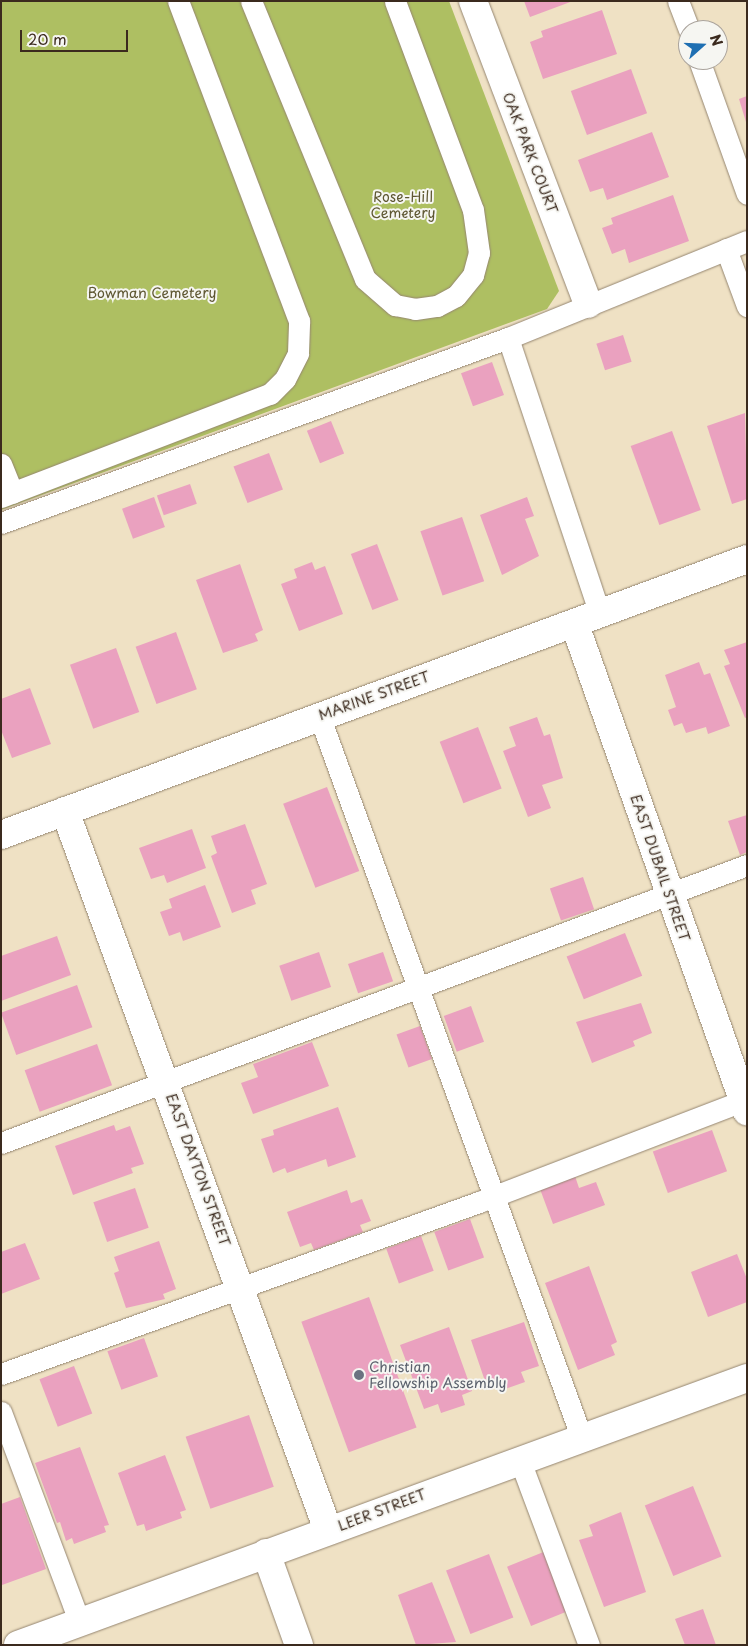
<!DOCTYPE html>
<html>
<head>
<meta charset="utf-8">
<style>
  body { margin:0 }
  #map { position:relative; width:748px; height:1646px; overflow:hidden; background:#efe1c4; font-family:"Playpen Sans",sans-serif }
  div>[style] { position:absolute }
  .green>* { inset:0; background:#aebf62 }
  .building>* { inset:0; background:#eaa1bf; transform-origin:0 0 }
  .roads { filter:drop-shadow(0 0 1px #958671) drop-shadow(0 0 1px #958671) }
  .service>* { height:21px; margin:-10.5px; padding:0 10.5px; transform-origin:10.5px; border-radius:10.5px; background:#fff }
  .minor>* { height:28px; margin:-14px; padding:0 14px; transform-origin:14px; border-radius:14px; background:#fff }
  .dots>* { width:14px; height:14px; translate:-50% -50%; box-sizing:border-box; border:2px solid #f6f6f2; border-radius:50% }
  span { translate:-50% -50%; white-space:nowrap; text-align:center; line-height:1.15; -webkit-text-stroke:4px #f6f6f2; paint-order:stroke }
  .street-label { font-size:14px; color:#3b2a1e }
  .park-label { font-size:14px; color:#5e5732 }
  .worship-label { font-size:14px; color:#5b616d }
  .left { translate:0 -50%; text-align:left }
  .frame { position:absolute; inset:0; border:2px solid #3b2a1e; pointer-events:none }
  .north { position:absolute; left:678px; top:20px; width:50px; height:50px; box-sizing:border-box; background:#f6f6f2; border:1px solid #aba49d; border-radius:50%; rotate:70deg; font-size:14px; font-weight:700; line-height:20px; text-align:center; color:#3b2a1e }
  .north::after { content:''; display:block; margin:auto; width:18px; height:22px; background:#1f6fb2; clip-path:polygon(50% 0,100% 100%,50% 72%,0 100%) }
  .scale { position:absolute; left:20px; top:30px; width:108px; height:22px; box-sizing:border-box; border:2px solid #3b2a1e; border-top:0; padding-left:6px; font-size:15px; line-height:18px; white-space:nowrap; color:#3b2a1e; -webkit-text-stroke:4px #f6f6f2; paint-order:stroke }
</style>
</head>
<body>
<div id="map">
  <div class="green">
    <i style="clip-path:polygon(1px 1px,449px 1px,559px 291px,547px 309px,1px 510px)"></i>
  </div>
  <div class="building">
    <i style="clip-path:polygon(524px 1px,573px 1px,530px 17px)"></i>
    <i style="clip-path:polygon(602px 10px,617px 54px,543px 79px,530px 42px,543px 37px,541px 31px)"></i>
    <i style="left:631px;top:69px;width:47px;height:64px;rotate:70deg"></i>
    <i style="clip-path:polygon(747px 96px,747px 122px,746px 122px,739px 99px)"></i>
    <i style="clip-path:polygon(652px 132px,669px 177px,607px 200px,603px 188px,590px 192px,578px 160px)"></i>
    <i style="clip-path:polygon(673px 195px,689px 241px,629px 263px,625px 249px,612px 254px,602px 228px,613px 224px,611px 218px)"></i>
    <i style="left:623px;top:335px;width:28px;height:28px;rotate:72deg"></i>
    <i style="left:492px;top:362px;width:35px;height:33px;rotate:70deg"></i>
    <i style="clip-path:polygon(745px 413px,747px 499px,732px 504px,707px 426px)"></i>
    <i style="left:331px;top:421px;width:35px;height:26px;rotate:68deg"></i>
    <i style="left:672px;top:431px;width:84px;height:44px;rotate:70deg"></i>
    <i style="left:269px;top:453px;width:39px;height:38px;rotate:69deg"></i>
    <i style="left:190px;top:484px;width:21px;height:35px;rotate:71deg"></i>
    <i style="left:154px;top:497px;width:32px;height:34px;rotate:70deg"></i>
    <i style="clip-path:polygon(527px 497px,534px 516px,525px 519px,539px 556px,502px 575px,480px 515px)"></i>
    <i style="left:462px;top:517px;width:68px;height:44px;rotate:71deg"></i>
    <i style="left:377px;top:544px;width:60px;height:28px;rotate:69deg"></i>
    <i style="clip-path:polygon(312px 562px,315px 570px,325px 566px,343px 614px,299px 631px,281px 584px,297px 578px,294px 569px)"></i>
    <i style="clip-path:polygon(240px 564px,263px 630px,255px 634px,258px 641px,223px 653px,196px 580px)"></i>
    <i style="left:176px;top:632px;width:61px;height:43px;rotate:70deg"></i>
    <i style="clip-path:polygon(747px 642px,747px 717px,745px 718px,724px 666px,730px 664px,724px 650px)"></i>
    <i style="left:116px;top:648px;width:68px;height:49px;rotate:70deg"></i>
    <i style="clip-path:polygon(699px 662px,704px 675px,710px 673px,730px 726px,708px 734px,706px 727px,686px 733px,682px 723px,674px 726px,668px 710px,676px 707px,665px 675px)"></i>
    <i style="clip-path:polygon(30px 688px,51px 744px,12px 758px,1px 730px,1px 699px)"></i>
    <i style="clip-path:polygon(537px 717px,544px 736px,550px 734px,563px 778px,542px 785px,551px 808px,528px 817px,503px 751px,516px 746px,509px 727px)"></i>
    <i style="left:478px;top:727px;width:66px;height:41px;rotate:69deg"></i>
    <i style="left:327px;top:787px;width:90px;height:47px;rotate:69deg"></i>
    <i style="clip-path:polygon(747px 815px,747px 852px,740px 855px,728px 821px)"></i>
    <i style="clip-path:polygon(245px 824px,267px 884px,251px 890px,256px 904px,232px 913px,211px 856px,217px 853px,211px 836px)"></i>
    <i style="clip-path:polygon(192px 829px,206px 868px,167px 883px,164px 875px,151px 879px,139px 848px)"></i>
    <i style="left:583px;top:877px;width:34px;height:35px;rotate:71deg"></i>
    <i style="clip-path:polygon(205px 885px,221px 927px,183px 941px,180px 932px,169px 936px,160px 912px,172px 908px,169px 899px)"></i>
    <i style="left:625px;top:933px;width:46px;height:63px;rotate:68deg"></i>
    <i style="clip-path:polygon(57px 936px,71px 975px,1px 1001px,1px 956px)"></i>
    <i style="left:319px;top:952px;width:37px;height:42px;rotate:71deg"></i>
    <i style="left:383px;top:952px;width:31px;height:37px;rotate:71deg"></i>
    <i style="left:77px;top:985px;width:45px;height:81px;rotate:70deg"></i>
    <i style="clip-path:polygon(641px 1003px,652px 1033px,633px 1041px,635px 1046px,592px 1063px,576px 1022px)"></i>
    <i style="left:471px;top:1006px;width:38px;height:29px;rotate:70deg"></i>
    <i style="left:420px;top:1026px;width:35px;height:25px;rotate:70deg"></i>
    <i style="clip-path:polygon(312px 1042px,329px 1086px,253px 1114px,241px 1083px,258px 1077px,253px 1064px)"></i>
    <i style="left:97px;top:1044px;width:44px;height:77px;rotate:70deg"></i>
    <i style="clip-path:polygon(338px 1107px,356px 1157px,328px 1167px,326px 1159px,287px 1173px,285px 1168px,273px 1173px,261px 1139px,274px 1135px,273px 1130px)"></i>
    <i style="clip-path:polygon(114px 1125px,116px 1131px,130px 1126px,144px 1164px,131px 1168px,133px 1173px,73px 1195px,55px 1146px)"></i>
    <i style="left:712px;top:1130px;width:44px;height:63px;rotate:70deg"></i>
    <i style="clip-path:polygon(575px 1176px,579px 1188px,596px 1182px,605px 1205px,553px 1224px,540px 1189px)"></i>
    <i style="left:135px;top:1188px;width:42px;height:44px;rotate:71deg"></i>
    <i style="clip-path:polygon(347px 1190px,351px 1203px,362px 1199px,371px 1221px,360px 1225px,363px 1232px,314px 1250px,311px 1243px,300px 1247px,287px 1212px)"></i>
    <i style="left:470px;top:1219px;width:41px;height:38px;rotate:70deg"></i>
    <i style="left:421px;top:1236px;width:37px;height:37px;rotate:70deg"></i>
    <i style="clip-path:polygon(159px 1241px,176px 1289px,163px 1294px,165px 1299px,126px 1308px,114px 1273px,119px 1271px,114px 1257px)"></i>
    <i style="clip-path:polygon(25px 1243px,40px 1279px,1px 1294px,1px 1252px)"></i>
    <i style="clip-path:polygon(737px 1254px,747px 1279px,747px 1302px,708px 1317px,691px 1272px)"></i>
    <i style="clip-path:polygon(589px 1266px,617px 1342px,611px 1345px,615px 1355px,578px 1370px,545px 1283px)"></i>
    <i style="left:369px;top:1297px;width:139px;height:72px;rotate:70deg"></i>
    <i style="clip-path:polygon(524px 1322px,539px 1366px,521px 1372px,525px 1382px,505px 1389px,502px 1379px,486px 1384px,471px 1340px)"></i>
    <i style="clip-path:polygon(449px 1327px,472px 1391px,462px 1395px,465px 1405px,441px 1413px,438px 1404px,424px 1409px,400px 1345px)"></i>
    <i style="left:144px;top:1338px;width:41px;height:39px;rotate:70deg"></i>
    <i style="left:74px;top:1366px;width:51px;height:37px;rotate:69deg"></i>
    <i style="left:249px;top:1415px;width:76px;height:67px;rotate:71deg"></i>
    <i style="clip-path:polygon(80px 1447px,109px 1525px,104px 1526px,106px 1532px,74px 1544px,72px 1538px,66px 1541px,60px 1522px,57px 1523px,35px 1463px)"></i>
    <i style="clip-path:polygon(165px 1455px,186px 1510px,180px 1512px,182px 1518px,146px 1531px,144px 1524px,137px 1526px,118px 1473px)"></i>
    <i style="left:693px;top:1486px;width:76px;height:52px;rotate:68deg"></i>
    <i style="clip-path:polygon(20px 1497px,46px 1569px,2px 1585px,1px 1504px)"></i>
    <i style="clip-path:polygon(621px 1512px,646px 1592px,604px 1607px,579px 1540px,593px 1536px,589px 1525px)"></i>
    <i style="left:546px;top:1551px;width:64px;height:42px;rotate:68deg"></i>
    <i style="left:489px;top:1554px;width:68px;height:46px;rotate:69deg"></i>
    <i style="clip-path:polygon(432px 1582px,456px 1642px,416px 1645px,398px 1595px)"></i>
    <i style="clip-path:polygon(703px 1609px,716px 1645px,685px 1645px,675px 1619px)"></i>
  </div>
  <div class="roads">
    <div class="service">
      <i style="left:251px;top:1px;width:300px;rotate:67.7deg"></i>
      <i style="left:365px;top:279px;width:40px;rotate:41deg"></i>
      <i style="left:395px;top:305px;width:20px;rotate:11deg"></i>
      <i style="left:415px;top:309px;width:22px;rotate:-8deg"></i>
      <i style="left:437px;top:306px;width:21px;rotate:-28deg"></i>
      <i style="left:456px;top:296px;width:27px;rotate:-51deg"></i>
      <i style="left:473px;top:275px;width:23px;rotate:-75deg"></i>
      <i style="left:479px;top:253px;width:43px;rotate:-97.9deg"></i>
      <i style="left:473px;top:210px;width:223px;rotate:-110.5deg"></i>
      <i style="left:678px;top:1px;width:31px;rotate:69deg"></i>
      <i style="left:699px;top:60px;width:142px;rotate:70.3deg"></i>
      <i style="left:726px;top:249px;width:61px;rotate:69.8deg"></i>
      <i style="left:508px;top:338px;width:292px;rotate:71.6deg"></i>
      <i style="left:1px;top:464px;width:31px;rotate:68deg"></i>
      <i style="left:1px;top:497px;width:288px;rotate:-21deg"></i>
      <i style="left:270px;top:394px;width:21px;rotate:-45deg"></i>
      <i style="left:285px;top:379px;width:29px;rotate:-63deg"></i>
      <i style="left:298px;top:353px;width:32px;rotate:-88deg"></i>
      <i style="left:299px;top:321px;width:342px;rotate:-110.7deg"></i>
      <i style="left:1px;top:523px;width:540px;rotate:-20.05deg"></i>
      <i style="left:508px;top:338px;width:258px;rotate:-22.1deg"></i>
      <i style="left:319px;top:715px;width:767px;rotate:70.03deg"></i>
      <i style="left:1px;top:1143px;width:796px;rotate:-20.44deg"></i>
      <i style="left:1px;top:1374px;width:508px;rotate:-19.79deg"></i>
      <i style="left:479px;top:1202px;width:287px;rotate:-21deg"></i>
      <i style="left:1px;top:1412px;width:223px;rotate:69.5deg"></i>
      <i style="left:519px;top:1458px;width:200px;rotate:69.5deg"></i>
    </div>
    <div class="minor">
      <i style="left:473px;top:1px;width:324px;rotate:69.2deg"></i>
      <i style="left:575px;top:625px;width:516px;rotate:70.51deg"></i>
      <i style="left:65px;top:811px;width:766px;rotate:69.91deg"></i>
      <i style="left:1px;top:835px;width:795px;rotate:-20.3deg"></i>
      <i style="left:266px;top:1553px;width:98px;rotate:70.3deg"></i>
      <i style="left:18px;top:1645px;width:776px;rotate:-20.12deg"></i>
    </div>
  </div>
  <div class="dots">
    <i style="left:359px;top:1375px;background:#6b7280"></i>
  </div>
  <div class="street-label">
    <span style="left:530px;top:153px;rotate:69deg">OAK PARK COURT</span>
    <span style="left:374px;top:696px;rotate:-20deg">MARINE STREET</span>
    <span style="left:660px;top:868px;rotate:71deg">EAST DUBAIL STREET</span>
    <span style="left:198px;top:1170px;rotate:70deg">EAST DAYTON STREET</span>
    <span style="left:382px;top:1510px;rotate:-21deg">LEER STREET</span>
  </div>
  <div class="park-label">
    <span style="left:403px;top:205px">Rose-Hill<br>Cemetery</span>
    <span style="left:152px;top:293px">Bowman Cemetery</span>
  </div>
  <div class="worship-label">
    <span class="left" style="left:369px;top:1375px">Christian<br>Fellowship Assembly</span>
  </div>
  <div class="frame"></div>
  <div class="north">N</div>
  <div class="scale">20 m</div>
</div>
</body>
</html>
